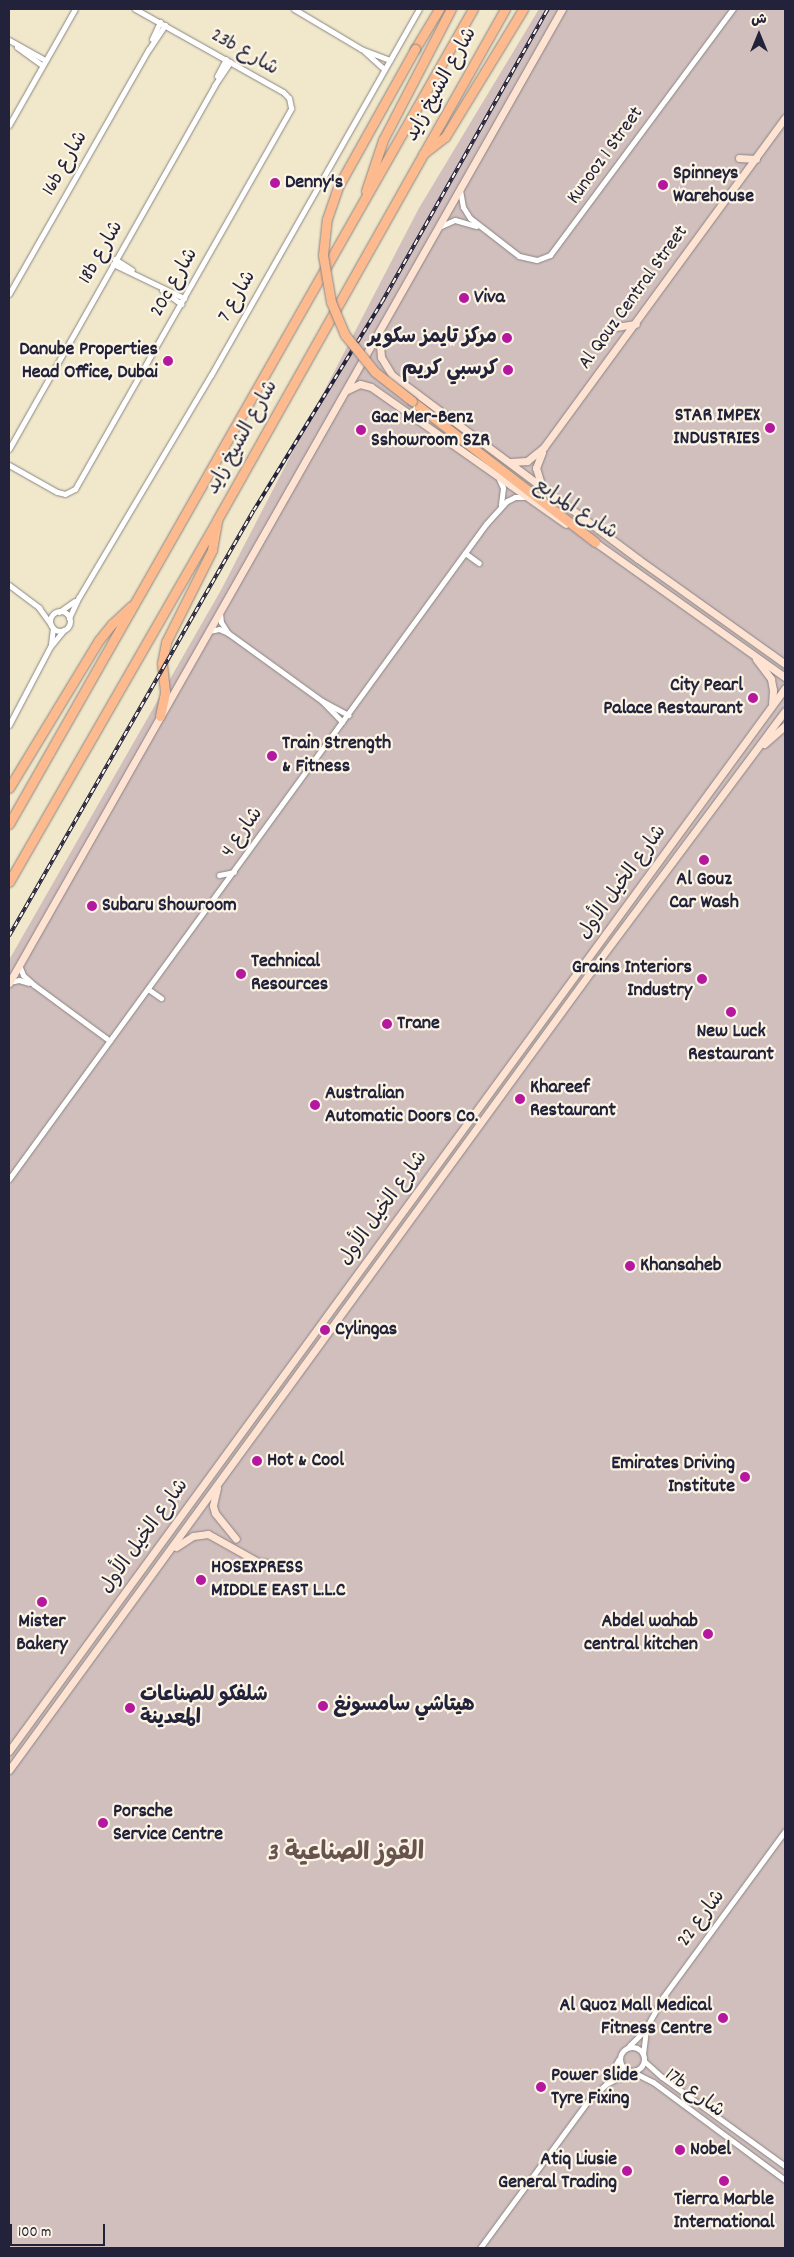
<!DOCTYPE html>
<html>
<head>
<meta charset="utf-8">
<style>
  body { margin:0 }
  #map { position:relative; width:794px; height:2257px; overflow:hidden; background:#f1e8cb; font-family:Dekko,"Playpen Sans Arabic",sans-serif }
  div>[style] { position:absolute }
  .industrial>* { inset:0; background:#d1bfbe }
  .roads { filter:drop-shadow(0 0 1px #8a8583) drop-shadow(0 0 1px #8a8583) }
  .street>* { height:5px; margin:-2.5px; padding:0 2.5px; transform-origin:2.5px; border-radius:2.5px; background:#fff }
  .street>.ring { margin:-2.5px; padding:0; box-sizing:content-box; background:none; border:5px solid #fff; border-radius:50% }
  .secondary>* { height:7px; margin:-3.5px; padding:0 3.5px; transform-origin:3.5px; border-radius:3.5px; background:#fee3d2 }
  .highway>* { height:9px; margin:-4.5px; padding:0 4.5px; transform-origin:4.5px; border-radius:4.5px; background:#fcba8e }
  .rail>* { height:4px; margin-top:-2px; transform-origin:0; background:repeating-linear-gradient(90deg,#fcf5e5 0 5.5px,#22223b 0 11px); box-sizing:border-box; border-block:1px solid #22223b }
  .bridges { filter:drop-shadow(0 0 1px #8a8583) drop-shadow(0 0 1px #8a8583) }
  .highway-bridge>* { height:9px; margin:-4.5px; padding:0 4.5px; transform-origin:4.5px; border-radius:4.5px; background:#fcba8e }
  .dots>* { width:14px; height:14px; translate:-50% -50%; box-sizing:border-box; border:2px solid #fcf5e5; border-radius:50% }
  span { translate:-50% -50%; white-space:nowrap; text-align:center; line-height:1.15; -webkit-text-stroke:4.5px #fcf5e5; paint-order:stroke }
  .street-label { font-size:20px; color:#22223b }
  .poi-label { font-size:20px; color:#22223b; font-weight:700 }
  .left { translate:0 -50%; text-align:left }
  .right { translate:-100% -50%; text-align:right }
  .district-label { font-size:25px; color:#68534f; font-weight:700 }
  .frame { position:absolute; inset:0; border:10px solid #22223b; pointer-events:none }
  .north { position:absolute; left:734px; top:10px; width:50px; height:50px; -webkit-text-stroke:4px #fcf5e5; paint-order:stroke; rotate:0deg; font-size:14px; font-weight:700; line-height:20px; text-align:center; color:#22223b }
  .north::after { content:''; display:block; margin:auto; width:18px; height:22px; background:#22223b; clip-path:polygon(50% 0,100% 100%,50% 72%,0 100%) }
  .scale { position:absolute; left:10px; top:2224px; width:95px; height:22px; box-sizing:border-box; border:2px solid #22223b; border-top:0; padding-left:6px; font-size:15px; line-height:18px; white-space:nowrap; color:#22223b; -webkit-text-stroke:4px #fcf5e5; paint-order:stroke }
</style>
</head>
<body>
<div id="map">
  <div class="industrial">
    <div style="clip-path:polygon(539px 9px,785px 9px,785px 2248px,9px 2248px,9px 960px,221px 590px,419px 208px)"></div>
  </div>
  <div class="roads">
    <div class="street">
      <div style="left:294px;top:9px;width:78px;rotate:30.8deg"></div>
      <div style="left:361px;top:49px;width:31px;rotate:21deg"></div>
      <div style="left:152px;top:39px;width:19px;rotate:-65deg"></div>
      <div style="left:9px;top:40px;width:41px;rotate:29.1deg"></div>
      <div style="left:17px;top:47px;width:31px;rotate:36deg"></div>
      <div style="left:364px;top:51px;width:27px;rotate:42deg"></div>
      <div style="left:217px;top:76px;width:19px;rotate:-62deg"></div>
      <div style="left:9px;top:125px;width:133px;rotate:-60.4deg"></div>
      <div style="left:460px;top:190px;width:17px;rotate:80deg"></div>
      <div style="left:463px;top:207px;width:13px;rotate:58deg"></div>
      <div style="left:470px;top:218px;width:62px;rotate:37.8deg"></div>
      <div style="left:519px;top:256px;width:18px;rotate:13deg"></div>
      <div style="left:537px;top:260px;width:14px;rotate:-21deg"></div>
      <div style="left:550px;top:255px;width:307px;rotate:-53.4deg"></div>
      <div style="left:439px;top:227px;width:17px;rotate:-24deg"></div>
      <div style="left:455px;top:220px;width:22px;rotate:16deg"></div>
      <div style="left:115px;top:259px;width:20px;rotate:33deg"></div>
      <div style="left:113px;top:264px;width:79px;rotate:25.6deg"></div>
      <div style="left:162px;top:290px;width:24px;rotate:36deg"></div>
      <div style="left:9px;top:294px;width:282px;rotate:-60.3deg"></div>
      <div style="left:149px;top:49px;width:29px;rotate:-56deg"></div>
      <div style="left:9px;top:449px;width:417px;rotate:-60.5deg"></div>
      <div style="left:214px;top:86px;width:29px;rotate:-56deg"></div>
      <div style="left:9px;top:465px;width:55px;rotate:29.4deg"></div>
      <div style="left:57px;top:492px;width:8px;rotate:14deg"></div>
      <div style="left:65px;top:494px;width:11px;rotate:-27deg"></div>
      <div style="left:75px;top:489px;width:438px;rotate:-60.4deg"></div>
      <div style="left:291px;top:108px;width:10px;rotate:-101deg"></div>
      <div style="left:289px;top:98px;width:8px;rotate:-135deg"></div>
      <div style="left:283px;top:92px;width:170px;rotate:-150.7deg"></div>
      <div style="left:499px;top:479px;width:10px;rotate:66deg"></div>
      <div style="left:503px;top:488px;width:17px;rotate:97deg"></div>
      <div style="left:465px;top:553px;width:17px;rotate:36deg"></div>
      <div style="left:9px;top:585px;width:38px;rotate:37deg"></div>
      <div style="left:39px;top:608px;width:19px;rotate:54deg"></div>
      <div class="ring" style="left:50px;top:611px;width:15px;height:15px"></div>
      <div style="left:59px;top:612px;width:19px;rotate:-35deg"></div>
      <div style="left:220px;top:613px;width:9px;rotate:84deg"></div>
      <div style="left:221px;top:622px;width:13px;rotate:58deg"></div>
      <div style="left:69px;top:618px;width:23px;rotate:-65deg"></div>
      <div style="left:79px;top:597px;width:258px;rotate:-59.3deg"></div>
      <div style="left:211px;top:375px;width:421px;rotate:-60.4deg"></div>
      <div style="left:209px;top:631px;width:10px;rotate:-11deg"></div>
      <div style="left:219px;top:629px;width:10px;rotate:24deg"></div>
      <div style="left:228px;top:633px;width:116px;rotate:35.9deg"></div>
      <div style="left:322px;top:701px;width:29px;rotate:46deg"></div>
      <div style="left:51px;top:644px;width:16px;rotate:-83deg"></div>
      <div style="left:322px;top:701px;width:30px;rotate:28deg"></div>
      <div style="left:9px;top:725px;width:88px;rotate:-62.3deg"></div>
      <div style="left:50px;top:647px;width:22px;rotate:-51deg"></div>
      <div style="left:219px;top:875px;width:15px;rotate:-11deg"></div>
      <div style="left:19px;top:965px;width:11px;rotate:68deg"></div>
      <div style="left:23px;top:975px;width:15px;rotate:42deg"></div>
      <div style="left:34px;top:985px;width:94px;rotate:36.4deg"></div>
      <div style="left:9px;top:982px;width:10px;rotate:-11deg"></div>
      <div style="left:19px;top:980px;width:10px;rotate:17deg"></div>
      <div style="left:148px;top:989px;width:16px;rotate:35deg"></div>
      <div style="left:9px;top:1179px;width:810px;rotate:-53.94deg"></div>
      <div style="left:486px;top:524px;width:31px;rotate:-48deg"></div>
      <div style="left:507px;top:501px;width:9px;rotate:-27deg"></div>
      <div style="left:515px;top:497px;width:11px"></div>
      <div style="left:629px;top:2046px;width:21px;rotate:-45deg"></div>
      <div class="ring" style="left:620px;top:2047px;width:19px;height:19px"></div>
      <div style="left:643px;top:2054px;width:26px;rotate:-83deg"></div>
      <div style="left:646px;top:2028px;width:35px;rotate:-61deg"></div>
      <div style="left:663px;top:1997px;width:206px;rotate:-53.7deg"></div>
      <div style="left:644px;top:2061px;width:24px;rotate:42deg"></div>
      <div style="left:662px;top:2077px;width:152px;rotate:35.9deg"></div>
      <div style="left:631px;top:2071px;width:25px;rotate:27deg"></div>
      <div style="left:653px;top:2082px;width:164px;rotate:36.6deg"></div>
      <div style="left:607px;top:2081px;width:24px;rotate:-62deg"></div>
      <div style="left:480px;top:2248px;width:182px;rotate:-53.7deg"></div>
      <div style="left:588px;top:2101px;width:25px;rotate:-43deg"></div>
      <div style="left:606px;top:2084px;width:28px;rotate:-27deg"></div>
    </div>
    <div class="secondary">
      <div style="left:739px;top:158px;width:17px;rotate:3deg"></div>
      <div style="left:616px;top:327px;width:20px;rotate:-9deg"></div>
      <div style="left:379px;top:334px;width:23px;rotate:85deg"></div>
      <div style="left:381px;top:357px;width:21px;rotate:59deg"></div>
      <div style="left:392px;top:375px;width:307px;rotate:36.8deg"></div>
      <div style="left:638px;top:559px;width:181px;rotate:35.5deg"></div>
      <div style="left:347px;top:390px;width:14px;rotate:-25deg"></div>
      <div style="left:360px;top:384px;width:11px;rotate:15deg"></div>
      <div style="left:371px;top:387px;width:238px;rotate:35.1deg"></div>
      <div style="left:511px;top:462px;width:16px;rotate:-4deg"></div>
      <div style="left:527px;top:461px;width:22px;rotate:-39deg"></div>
      <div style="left:544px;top:447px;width:408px;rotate:-53.8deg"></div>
      <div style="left:541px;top:484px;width:17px;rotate:-107deg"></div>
      <div style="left:536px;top:468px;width:17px;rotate:-69deg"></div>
      <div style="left:592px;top:540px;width:237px;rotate:35.4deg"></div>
      <div style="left:756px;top:659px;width:25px;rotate:53deg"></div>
      <div style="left:771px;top:679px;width:11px;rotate:80deg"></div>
      <div style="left:773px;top:690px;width:13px;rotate:94deg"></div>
      <div style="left:764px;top:744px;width:28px;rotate:-41deg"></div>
      <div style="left:9px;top:983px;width:1120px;rotate:-60.41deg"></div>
      <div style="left:217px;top:1488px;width:18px;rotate:103deg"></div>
      <div style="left:213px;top:1506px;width:7px;rotate:74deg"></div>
      <div style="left:215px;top:1513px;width:33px;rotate:51deg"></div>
      <div style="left:176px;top:1547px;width:20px;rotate:-33deg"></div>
      <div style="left:193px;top:1536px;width:15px;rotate:-8deg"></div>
      <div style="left:208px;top:1534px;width:57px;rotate:29.2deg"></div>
      <div style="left:258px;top:1562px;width:9px;rotate:6deg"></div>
      <div style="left:9px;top:1751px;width:1316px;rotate:-53.87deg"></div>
      <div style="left:9px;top:1770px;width:1003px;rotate:-53.92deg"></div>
      <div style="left:600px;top:959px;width:309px;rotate:-53.3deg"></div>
    </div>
    <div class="highway">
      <div style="left:415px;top:49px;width:47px;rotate:-59deg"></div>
      <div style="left:423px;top:154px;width:28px;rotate:-38deg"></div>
      <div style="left:445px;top:137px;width:150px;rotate:-58.6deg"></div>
      <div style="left:366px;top:191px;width:54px;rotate:-71.6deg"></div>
      <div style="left:383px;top:140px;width:148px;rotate:-62.6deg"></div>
      <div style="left:412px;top:401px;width:231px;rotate:37.6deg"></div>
      <div style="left:160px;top:716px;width:25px;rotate:-78deg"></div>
      <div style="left:165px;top:692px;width:29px;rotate:-96deg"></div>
      <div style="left:162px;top:663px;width:21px;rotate:-79deg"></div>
      <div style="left:166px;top:642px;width:103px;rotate:-63.4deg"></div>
      <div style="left:212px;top:550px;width:29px;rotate:-80deg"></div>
      <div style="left:9px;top:788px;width:173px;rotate:-58.7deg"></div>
      <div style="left:99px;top:640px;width:21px;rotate:-51deg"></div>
      <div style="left:112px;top:624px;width:26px;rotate:-43deg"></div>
      <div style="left:9px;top:824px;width:938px;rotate:-60.35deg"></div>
      <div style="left:9px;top:882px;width:418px;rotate:-60.1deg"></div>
      <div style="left:217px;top:520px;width:587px;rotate:-60.59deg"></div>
    </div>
  </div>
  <div class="rail">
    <div style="left:9px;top:936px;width:491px;rotate:-60.1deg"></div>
    <div style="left:254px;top:510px;width:244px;rotate:-58.4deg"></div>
    <div style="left:382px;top:302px;width:337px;rotate:-60.5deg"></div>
  </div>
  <div class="bridges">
    <div class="highway-bridge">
      <div style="left:412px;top:401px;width:47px;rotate:-141.9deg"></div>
      <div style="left:375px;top:372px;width:48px;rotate:-129deg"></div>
      <div style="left:345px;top:335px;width:36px;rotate:-113deg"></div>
      <div style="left:331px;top:302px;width:48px;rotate:-99.7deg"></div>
      <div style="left:323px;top:255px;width:36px;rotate:-84deg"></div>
      <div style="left:327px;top:219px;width:36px;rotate:-71deg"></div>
      <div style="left:339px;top:185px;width:156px;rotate:-60.8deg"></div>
    </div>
  </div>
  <div class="dots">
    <div style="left:275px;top:183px;background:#b5179e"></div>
    <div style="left:663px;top:185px;background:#b5179e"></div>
    <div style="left:464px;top:298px;background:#b5179e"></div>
    <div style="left:507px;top:338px;background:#b5179e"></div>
    <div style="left:168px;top:361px;background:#b5179e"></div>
    <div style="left:508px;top:370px;background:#b5179e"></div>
    <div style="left:770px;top:428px;background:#b5179e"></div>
    <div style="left:361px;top:430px;background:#b5179e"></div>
    <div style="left:753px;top:698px;background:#b5179e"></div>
    <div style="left:272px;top:756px;background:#b5179e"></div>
    <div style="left:704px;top:860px;background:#b5179e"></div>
    <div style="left:92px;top:906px;background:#b5179e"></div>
    <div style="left:241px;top:974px;background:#b5179e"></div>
    <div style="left:702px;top:979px;background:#b5179e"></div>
    <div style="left:731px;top:1012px;background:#b5179e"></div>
    <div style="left:387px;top:1024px;background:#b5179e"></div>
    <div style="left:520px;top:1099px;background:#b5179e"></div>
    <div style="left:315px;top:1105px;background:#b5179e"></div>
    <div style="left:630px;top:1266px;background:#b5179e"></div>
    <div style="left:325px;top:1330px;background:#b5179e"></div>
    <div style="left:257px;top:1461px;background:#b5179e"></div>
    <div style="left:745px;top:1477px;background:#b5179e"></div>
    <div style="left:201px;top:1580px;background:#b5179e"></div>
    <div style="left:42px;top:1602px;background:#b5179e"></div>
    <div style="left:708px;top:1634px;background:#b5179e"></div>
    <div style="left:323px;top:1706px;background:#b5179e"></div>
    <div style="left:130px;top:1708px;background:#b5179e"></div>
    <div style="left:103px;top:1823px;background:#b5179e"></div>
    <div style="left:723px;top:2018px;background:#b5179e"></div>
    <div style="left:541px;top:2087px;background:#b5179e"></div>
    <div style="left:680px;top:2150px;background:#b5179e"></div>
    <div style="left:627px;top:2171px;background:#b5179e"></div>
    <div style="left:724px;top:2181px;background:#b5179e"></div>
  </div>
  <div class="street-label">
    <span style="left:244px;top:53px;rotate:30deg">23b شارع</span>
    <span style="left:442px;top:85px;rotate:-61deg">شارع الشيخ زايد</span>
    <span style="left:606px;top:156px;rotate:-54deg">Kunooz 1 Street</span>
    <span style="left:66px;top:164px;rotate:-60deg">16b شارع</span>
    <span style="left:102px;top:253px;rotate:-60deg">18b شارع</span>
    <span style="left:175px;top:283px;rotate:-60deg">20c شارع</span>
    <span style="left:238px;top:297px;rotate:-60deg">شارع 7</span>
    <span style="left:634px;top:298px;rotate:-54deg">Al Qouz Central Street</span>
    <span style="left:243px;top:438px;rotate:-61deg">شارع الشيخ زايد</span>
    <span style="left:575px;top:510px;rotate:33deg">شارع المرابع</span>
    <span style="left:243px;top:833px;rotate:-54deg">شارع 4</span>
    <span style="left:623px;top:883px;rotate:-54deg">شارع الخيل الأول</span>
    <span style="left:384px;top:1209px;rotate:-54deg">شارع الخيل الأول</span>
    <span style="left:145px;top:1537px;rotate:-54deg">شارع الخيل الأول</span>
    <span style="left:702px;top:1919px;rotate:-53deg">شارع 22</span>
    <span style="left:694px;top:2094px;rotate:37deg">17b شارع</span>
  </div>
  <div class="poi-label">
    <span class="left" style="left:673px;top:186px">Spinneys<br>Warehouse</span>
    <span class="left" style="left:285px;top:183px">Denny's</span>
    <span class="left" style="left:474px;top:298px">Viva</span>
    <span class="right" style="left:497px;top:338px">مركز تايمز سكوير</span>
    <span class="right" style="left:158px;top:362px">Danube Properties<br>Head Office, Dubai</span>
    <span class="right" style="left:498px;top:370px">كرسبي كريم</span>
    <span class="right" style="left:760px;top:428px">STAR IMPEX<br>INDUSTRIES</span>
    <span class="left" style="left:371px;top:430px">Gac Mer-Benz<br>Sshowroom SZR</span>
    <span class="right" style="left:743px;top:698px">City Pearl<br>Palace Restaurant</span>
    <span class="left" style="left:282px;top:756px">Train Strength<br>&amp; Fitness</span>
    <span style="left:704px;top:892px">Al Gouz<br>Car Wash</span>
    <span class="left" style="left:102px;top:906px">Subaru Showroom</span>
    <span class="left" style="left:251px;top:974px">Technical<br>Resources</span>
    <span class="right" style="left:692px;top:980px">Grains Interiors<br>Industry</span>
    <span class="left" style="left:397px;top:1024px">Trane</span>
    <span style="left:731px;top:1044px">New Luck<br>Restaurant</span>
    <span class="left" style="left:530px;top:1100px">Khareef<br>Restaurant</span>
    <span class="left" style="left:325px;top:1106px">Australian<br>Automatic Doors Co.</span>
    <span class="left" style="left:640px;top:1266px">Khansaheb</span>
    <span class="left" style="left:335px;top:1330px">Cylingas</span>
    <span class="left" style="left:267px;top:1461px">Hot &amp; Cool</span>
    <span class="right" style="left:735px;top:1476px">Emirates Driving<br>Institute</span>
    <span class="left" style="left:211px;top:1580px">HOSEXPRESS<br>MIDDLE EAST L.L.C</span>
    <span style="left:42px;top:1634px">Mister<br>Bakery</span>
    <span class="right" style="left:698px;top:1634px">Abdel wahab<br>central kitchen</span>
    <span class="left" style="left:140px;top:1708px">شلفكو للصناعات<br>المعدينة</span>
    <span class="left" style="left:333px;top:1706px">هيتاشي سامسونغ</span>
    <span class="left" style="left:113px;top:1824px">Porsche<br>Service Centre</span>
    <span class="right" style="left:712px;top:2018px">Al Quoz Mall Medical<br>Fitness Centre</span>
    <span class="left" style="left:551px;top:2088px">Power Slide<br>Tyre Fixing</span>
    <span class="left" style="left:690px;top:2150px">Nobel</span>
    <span class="right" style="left:617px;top:2172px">Atiq Liusie<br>General Trading</span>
    <span style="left:724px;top:2212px">Tierra Marble<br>International</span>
  </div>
  <div class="district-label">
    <span style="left:346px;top:1854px">القوز الصناعية 3</span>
  </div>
  <div class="frame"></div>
  <div class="north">ش</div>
  <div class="scale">100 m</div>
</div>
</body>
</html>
